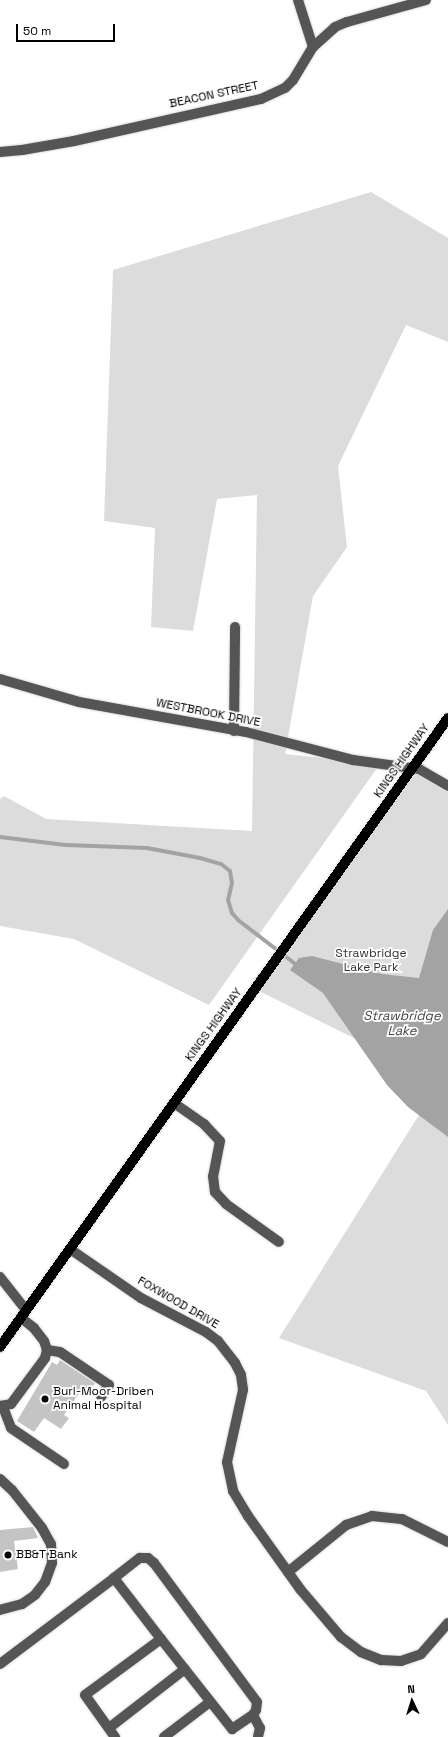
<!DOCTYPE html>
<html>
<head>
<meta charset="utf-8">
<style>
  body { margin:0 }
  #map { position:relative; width:448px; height:1737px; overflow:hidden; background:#fff; font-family:"Space Grotesk",sans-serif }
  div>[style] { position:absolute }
  .green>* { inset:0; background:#dcdcdc }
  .water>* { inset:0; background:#a3a3a3 }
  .stream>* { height:4px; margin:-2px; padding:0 2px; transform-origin:2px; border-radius:2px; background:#a3a3a3 }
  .building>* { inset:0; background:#c4c4c4 }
  .roads { filter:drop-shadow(0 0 1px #dbdbdb) drop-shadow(0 0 1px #dbdbdb) }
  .minor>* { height:10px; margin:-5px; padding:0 5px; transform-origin:5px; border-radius:5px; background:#555 }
  .major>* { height:10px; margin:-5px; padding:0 5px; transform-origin:5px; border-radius:5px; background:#000 }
  .dots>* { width:11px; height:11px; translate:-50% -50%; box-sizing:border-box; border:2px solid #fff; border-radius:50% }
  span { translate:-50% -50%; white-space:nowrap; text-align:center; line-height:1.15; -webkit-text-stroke:3.5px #fff; paint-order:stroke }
  .street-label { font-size:12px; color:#000 }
  .park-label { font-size:12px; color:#333 }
  .poi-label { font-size:12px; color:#000 }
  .left { translate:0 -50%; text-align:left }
  .water-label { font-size:13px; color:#444; font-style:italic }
  .north { position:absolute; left:392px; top:1681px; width:40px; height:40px; -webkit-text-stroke:3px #fff; paint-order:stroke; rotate:356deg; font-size:11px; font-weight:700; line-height:16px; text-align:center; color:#000 }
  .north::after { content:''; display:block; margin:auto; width:14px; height:18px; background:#000; clip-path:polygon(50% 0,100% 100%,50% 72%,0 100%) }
  .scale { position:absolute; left:16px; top:24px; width:99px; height:18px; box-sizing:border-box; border:2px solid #000; border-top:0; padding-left:5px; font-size:12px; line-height:14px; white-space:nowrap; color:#000; -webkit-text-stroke:3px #fff; paint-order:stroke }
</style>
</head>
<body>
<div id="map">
  <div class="green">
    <div style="clip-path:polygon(371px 192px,448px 238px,448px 342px,406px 325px,338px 466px,347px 547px,313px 596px,285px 754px,380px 764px,209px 1005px,74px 939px,0 926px,0 799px,4px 796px,46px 819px,252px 831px,257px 495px,217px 499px,193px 631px,151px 627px,155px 528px,104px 521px,113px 270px)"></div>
    <div style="clip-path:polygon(419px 769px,448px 786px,448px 1125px,382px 1052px,255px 989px)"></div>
    <div style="clip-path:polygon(419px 1115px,448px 1134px,448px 1425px,426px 1391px,279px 1338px)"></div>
  </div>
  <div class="water">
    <div style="clip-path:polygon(448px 909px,448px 1137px,408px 1107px,387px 1085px,323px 993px,290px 970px,299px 958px,312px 956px,382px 974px,419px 978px,433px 930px)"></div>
  </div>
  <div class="stream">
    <div style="left:0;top:837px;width:66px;rotate:6.9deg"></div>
    <div style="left:66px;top:845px;width:81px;rotate:2.1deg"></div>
    <div style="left:147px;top:848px;width:54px;rotate:10.7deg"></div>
    <div style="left:200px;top:858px;width:22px;rotate:16deg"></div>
    <div style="left:221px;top:864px;width:11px;rotate:38deg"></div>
    <div style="left:230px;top:871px;width:12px;rotate:81deg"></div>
    <div style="left:232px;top:883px;width:17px;rotate:103deg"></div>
    <div style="left:228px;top:900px;width:14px;rotate:73deg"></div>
    <div style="left:232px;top:913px;width:9px;rotate:49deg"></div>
    <div style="left:238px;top:920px;width:76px;rotate:37.5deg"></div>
  </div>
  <div class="building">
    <div style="clip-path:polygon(60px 1360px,95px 1383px,88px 1393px,82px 1389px,64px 1415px,69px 1418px,61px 1429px,44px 1418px,34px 1432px,17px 1421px,52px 1362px,57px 1365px)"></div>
    <div style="clip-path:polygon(33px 1527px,38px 1538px,14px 1541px,18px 1569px,0 1572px,0 1530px)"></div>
  </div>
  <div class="roads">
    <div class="minor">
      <div style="left:298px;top:0;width:49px;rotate:72.3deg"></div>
      <div style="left:0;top:152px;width:22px;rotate:-5deg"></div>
      <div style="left:22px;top:150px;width:53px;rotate:-9.8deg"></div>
      <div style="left:74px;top:141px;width:192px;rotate:-12.7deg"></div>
      <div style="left:261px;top:99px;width:26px;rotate:-25deg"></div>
      <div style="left:285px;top:88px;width:11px;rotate:-45deg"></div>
      <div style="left:293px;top:80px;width:39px;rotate:-59deg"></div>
      <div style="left:313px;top:47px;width:30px;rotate:-42deg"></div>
      <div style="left:335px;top:27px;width:13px;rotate:-23deg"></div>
      <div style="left:347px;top:22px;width:82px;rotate:-15.6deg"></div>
      <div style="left:0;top:679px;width:82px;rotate:16.2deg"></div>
      <div style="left:79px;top:702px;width:170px;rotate:10.2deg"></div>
      <div style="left:246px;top:732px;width:111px;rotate:14.7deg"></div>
      <div style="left:353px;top:760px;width:67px;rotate:7.8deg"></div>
      <div style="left:419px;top:769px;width:34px;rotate:30deg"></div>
      <div style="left:234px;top:731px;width:104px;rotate:-89.4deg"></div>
      <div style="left:174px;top:1103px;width:37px;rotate:35deg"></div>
      <div style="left:204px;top:1124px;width:23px;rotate:47deg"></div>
      <div style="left:220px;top:1141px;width:36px;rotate:101deg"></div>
      <div style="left:213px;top:1176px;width:16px;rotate:83deg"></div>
      <div style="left:215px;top:1192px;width:16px;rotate:47deg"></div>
      <div style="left:226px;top:1204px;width:65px;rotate:35.6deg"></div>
      <div style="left:70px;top:1249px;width:86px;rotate:34.6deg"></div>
      <div style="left:141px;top:1298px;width:73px;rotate:27.6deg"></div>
      <div style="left:206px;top:1332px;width:15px;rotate:37deg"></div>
      <div style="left:218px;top:1341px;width:28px;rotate:52deg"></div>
      <div style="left:235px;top:1363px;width:13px;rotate:63deg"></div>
      <div style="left:241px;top:1375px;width:15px;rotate:82deg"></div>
      <div style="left:243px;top:1390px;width:74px;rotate:102.5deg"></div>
      <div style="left:227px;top:1462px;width:30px;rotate:78deg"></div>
      <div style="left:233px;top:1491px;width:29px;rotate:59deg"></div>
      <div style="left:248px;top:1516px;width:90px;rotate:54.5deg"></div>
      <div style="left:300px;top:1589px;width:63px;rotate:49.5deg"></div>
      <div style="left:341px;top:1637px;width:25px;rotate:37deg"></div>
      <div style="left:361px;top:1652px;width:22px;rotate:22deg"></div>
      <div style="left:381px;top:1660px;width:20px;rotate:3deg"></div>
      <div style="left:401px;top:1661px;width:21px;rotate:-19deg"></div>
      <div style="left:421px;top:1654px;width:41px;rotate:-48.9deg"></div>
      <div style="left:0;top:1277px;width:42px;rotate:51.8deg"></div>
      <div style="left:47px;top:1350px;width:13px;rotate:9deg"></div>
      <div style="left:60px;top:1352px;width:59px;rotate:34deg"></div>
      <div style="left:109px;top:1385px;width:14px;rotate:124deg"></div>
      <div style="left:0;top:1406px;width:11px;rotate:-10deg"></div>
      <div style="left:11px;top:1404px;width:57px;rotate:-53.5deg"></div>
      <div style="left:45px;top:1358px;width:8px;rotate:-76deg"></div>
      <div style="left:47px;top:1350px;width:9px;rotate:-108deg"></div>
      <div style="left:44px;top:1341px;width:16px;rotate:-128deg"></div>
      <div style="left:34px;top:1328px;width:16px;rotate:-142deg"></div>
      <div style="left:3px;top:1407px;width:22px;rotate:69deg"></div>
      <div style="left:11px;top:1428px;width:64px;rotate:34.2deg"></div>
      <div style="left:0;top:1479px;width:16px;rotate:43deg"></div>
      <div style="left:12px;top:1490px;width:48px;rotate:51.7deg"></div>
      <div style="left:42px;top:1528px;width:18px;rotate:61deg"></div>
      <div style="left:51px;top:1544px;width:19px;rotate:87deg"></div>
      <div style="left:52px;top:1563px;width:20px;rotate:110deg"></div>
      <div style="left:45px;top:1582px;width:16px;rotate:128deg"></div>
      <div style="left:35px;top:1595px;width:16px;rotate:145deg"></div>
      <div style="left:22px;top:1604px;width:23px;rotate:165deg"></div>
      <div style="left:288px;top:1572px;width:75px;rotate:-39deg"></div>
      <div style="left:346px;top:1525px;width:28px;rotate:-19deg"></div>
      <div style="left:372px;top:1516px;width:30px;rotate:6deg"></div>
      <div style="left:402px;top:1519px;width:51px;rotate:26.6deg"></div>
      <div style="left:114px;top:1578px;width:33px;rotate:-38deg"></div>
      <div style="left:140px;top:1558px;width:8px"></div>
      <div style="left:148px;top:1558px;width:8px;rotate:40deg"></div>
      <div style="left:154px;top:1563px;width:173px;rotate:53.5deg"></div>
      <div style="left:257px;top:1702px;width:8px;rotate:97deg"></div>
      <div style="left:256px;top:1710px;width:6px;rotate:121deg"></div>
      <div style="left:161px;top:1639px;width:115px;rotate:51.7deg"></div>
      <div style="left:232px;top:1729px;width:25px;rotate:-34deg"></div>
      <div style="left:253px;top:1715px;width:15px;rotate:62deg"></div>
      <div style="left:260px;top:1728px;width:9px;rotate:103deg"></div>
      <div style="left:0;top:1664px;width:143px;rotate:-37deg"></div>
      <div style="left:114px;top:1578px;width:77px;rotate:52.4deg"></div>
      <div style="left:161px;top:1639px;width:94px;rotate:143.6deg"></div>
      <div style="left:85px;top:1695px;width:52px;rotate:54.5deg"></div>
      <div style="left:109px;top:1728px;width:96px;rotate:-37.8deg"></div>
      <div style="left:164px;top:1737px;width:58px;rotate:-37.3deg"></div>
    </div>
    <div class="major">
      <div style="left:0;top:1347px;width:772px;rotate:-54.54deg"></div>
    </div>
  </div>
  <div class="dots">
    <div style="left:45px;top:1399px;background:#000"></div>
    <div style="left:8px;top:1555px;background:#000"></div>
  </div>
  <div class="street-label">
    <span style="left:214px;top:95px;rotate:-12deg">BEACON STREET</span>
    <span style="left:208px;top:713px;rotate:11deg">WESTBROOK DRIVE</span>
    <span style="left:402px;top:761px;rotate:-55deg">KINGS HIGHWAY</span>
    <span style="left:214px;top:1025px;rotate:-54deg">KINGS HIGHWAY</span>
    <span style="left:178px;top:1303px;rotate:30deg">FOXWOOD DRIVE</span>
  </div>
  <div class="park-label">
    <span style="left:371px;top:961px">Strawbridge<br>Lake Park</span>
  </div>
  <div class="poi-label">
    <span class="left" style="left:53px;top:1399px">Burl-Moor-Driben<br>Animal Hospital</span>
    <span class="left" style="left:16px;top:1555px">BB&amp;T Bank</span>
  </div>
  <div class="water-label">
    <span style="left:402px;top:1024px">Strawbridge<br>Lake</span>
  </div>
  <div class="north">N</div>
  <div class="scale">50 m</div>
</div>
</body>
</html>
